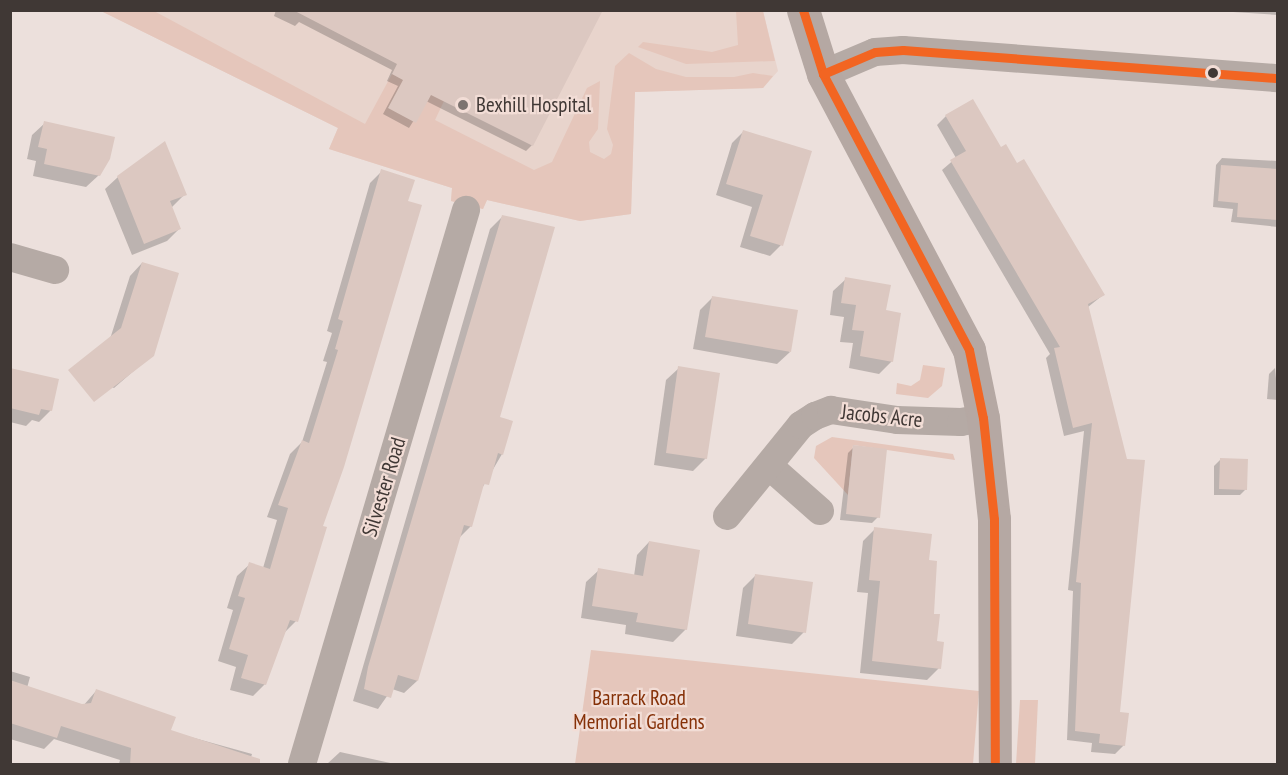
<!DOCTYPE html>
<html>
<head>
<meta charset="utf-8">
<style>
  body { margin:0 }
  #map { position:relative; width:1288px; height:775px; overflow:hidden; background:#ece0dc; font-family:"PT Sans Narrow",sans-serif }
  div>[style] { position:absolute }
  .built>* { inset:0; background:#e8d4cc }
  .green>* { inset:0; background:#e5c6bb }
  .shadow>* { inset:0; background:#0003 }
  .building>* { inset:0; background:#dcc8c1 }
  .minor>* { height:28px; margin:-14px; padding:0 14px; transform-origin:14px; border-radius:14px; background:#b5aaa5 }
  .secondary>* { height:33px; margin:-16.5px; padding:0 16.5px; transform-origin:16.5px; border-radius:16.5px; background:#b5a8a3 }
  .bus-1>* { height:9px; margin:-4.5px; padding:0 4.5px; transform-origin:4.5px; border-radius:4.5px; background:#f26522 }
  .dots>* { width:16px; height:16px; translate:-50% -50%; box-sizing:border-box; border:3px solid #f2ddd6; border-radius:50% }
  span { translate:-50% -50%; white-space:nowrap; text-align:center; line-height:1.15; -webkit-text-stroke:4.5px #f2ddd6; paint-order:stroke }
  .poi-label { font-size:21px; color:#403835 }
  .left { translate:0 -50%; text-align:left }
  .street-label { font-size:21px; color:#403835 }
  .park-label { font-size:21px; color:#853007 }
  .frame { position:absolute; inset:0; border:12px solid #403835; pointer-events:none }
</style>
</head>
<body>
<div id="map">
  <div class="built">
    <div style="clip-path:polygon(101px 11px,763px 11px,778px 71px,763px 88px,635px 92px,631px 214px,580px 221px,487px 200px,483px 209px,451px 201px,452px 188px,329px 149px,338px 128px)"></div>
  </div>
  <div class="green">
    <div style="clip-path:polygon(101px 11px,154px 11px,365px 124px,392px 74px,444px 101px,435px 120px,534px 170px,552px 162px,587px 88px,600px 81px,598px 129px,589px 142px,590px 152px,604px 159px,611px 154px,613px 145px,607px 129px,615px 66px,629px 53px,656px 69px,686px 77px,734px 77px,753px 73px,773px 76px,763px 88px,635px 92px,631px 214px,580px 221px,487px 200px,483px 209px,451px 201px,452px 188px,329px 149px,338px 128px)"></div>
    <div style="clip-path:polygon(736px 11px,763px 11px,775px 61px,686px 64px,638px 47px,643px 42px,712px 52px,738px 45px)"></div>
    <div style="clip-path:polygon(923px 365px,945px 368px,942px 386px,928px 398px,896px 394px,897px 383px,911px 386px,920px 380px)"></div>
    <div style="clip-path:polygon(832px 437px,953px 454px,955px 460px,853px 445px,848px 495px,814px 458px,816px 446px)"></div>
    <div style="clip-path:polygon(591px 650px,979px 691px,973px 764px,575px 764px)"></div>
    <div style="clip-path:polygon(1020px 700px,1038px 700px,1035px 764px,1016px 764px)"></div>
  </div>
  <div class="shadow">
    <div style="clip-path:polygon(276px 10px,414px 10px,532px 145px,526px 151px,426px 101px,409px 128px,383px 114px,398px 86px,387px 81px,392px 70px,299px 22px,295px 26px,274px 16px)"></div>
    <div style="clip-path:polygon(1202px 10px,1278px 10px,1278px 15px)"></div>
    <div style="clip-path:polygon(946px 116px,1000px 149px,1103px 295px,1088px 307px,1118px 713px,1124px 745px,1115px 754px,1091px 752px,1092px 743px,1067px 740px,1073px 591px,1068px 590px,1084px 431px,1064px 436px,1046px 358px,1050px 354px,942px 170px,956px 158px,937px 125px)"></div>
    <div style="clip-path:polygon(45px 123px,99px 175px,86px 187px,33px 176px,36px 161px,27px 159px,32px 135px)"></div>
    <div style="clip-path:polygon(743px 132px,781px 245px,770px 256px,740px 247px,752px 207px,716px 195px,732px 143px)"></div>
    <div style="clip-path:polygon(1222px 158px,1278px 161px,1278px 227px,1231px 222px,1233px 209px,1213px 207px,1216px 165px)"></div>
    <div style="clip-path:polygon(382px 171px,321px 527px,296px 621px,284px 633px,265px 684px,253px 696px,230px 690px,236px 667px,218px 661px,233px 610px,227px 608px,237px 576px,250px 564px,263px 568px,277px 520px,267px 517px,290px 454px,302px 442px,327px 362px,323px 361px,332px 333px,327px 331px,370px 183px)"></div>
    <div style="clip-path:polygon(118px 177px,185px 194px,171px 208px,179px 229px,167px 241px,132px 255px,105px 189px)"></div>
    <div style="clip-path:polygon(502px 217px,498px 418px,502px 454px,481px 490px,471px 526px,459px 538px,417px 681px,404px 693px,392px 689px,378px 709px,353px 701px,490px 229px)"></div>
    <div style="clip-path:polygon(142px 263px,152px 355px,114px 388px,74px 370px,110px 339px,130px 276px)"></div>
    <div style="clip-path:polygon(846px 279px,885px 311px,892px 361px,879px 374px,849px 368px,853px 343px,840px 342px,844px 317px,830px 315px,833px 291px)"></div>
    <div style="clip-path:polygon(713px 297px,790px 352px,777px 364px,693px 349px,700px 310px)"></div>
    <div style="clip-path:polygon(679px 368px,706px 458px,693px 471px,654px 465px,666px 380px)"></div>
    <div style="clip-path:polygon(1275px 368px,1278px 400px,1267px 399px,1269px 374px)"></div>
    <div style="clip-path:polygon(10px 370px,51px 410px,39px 422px,32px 420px,26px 426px,10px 422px)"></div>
    <div style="clip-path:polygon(854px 447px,878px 517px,872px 523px,840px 520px,848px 453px)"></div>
    <div style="clip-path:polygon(1220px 460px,1246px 489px,1240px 495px,1214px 495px,1214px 466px)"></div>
    <div style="clip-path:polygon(875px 529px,933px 615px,939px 668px,927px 680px,860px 673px,868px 593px,857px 592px,863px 541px)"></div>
    <div style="clip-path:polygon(649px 542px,686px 629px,673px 642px,625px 634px,626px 625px,581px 618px,586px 582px,599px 570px,634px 576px,637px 555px)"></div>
    <div style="clip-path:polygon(756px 575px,804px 632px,792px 644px,736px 636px,743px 588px)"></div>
    <div style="clip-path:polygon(10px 671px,30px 677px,27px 688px,83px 706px,96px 691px,169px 731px,252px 754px,249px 764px,119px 764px,120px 760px,54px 739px,44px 749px,10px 739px)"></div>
    <div style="clip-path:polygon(340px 752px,395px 764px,327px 764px)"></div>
  </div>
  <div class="building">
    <div style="clip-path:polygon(293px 10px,603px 10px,533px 146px,431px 95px,416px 123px,388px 108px,403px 80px,392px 74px,397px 64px)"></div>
    <div style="clip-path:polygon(973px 99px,1001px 147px,1006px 144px,1017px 163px,1024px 159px,1105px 295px,1088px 304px,1127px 459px,1145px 460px,1120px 712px,1129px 713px,1125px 746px,1099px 743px,1100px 734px,1075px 731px,1081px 583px,1076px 582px,1092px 423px,1073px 428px,1054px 348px,1060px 347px,950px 160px,966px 151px,945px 115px)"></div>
    <div style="clip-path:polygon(44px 121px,115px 137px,110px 159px,100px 176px,44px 164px,47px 149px,38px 147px)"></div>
    <div style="clip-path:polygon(743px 130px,812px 151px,783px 246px,750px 236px,763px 195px,726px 184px)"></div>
    <div style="clip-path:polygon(165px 141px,187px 195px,170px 201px,181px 229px,144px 244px,117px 176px)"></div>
    <div style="clip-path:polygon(1221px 165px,1278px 169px,1278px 220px,1237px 217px,1238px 203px,1218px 201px)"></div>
    <div style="clip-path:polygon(381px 169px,415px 180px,408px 201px,422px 205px,344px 467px,323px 526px,327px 527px,298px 622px,290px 620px,266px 685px,241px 678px,248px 655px,229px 649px,245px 598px,238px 596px,249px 562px,270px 569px,288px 508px,278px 505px,302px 440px,309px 443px,338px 350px,335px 349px,343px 321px,338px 319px)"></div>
    <div style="clip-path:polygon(502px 215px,555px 227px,500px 417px,513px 421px,503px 455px,498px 453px,489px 485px,484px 484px,472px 527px,464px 525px,418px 681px,398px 675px,391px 698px,364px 689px,368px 667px)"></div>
    <div style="clip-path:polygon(142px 262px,179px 273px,154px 356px,94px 402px,68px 370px,121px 328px)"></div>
    <div style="clip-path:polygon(845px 277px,891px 285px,886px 310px,901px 313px,893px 362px,860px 356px,864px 331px,852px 330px,856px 305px,841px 303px)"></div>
    <div style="clip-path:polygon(712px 296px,798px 310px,791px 352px,705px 337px)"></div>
    <div style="clip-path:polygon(678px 366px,720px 373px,707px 459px,666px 453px)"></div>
    <div style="clip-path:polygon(10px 368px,59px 379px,52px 411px,41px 409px,39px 415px,10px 408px)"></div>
    <div style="clip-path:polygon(853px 445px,887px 449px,880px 518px,846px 514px)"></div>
    <div style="clip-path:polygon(1220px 458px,1248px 459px,1247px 490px,1219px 489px)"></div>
    <div style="clip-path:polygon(874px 527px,932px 534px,929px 560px,937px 561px,934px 614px,940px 614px,937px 641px,944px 642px,941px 669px,872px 661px,880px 581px,869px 580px)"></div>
    <div style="clip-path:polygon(649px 541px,700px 550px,687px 630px,636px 622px,638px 613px,592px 606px,598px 568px,643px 576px)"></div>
    <div style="clip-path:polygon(755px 574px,813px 582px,806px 633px,748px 624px)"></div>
    <div style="clip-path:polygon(10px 680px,82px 704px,91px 703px,96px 689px,176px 717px,171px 730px,260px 759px,260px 765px,130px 765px,131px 748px,61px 726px,57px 738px,10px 723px)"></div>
  </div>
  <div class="minor">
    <div style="left:823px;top:74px;width:56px;rotate:-22.9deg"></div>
    <div style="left:875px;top:52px;width:28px;rotate:-4deg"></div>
    <div style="left:903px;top:50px;width:376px;rotate:4.3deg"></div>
    <div style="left:10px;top:257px;width:47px;rotate:16.1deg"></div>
    <div style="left:769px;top:466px;width:68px;rotate:41.4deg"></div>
    <div style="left:727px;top:516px;width:117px;rotate:-50.9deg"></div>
    <div style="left:801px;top:425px;width:17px;rotate:-33deg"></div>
    <div style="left:815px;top:416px;width:17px;rotate:-21deg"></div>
    <div style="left:831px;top:410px;width:67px;rotate:8.6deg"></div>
    <div style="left:897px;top:420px;width:64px;rotate:1.8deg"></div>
    <div style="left:961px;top:422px;width:22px;rotate:-10deg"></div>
    <div style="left:302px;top:764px;width:578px;rotate:-73.51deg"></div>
  </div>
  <div class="secondary">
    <div style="left:803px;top:10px;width:67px;rotate:72.6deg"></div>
    <div style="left:823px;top:74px;width:312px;rotate:62.1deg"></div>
    <div style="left:969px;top:350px;width:69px;rotate:78.4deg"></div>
    <div style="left:983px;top:418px;width:102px;rotate:83.8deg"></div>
    <div style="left:994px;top:519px;width:245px;rotate:89.8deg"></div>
  </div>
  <div class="bus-1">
    <div style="left:803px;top:10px;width:67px;rotate:72.6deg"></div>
    <div style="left:823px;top:74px;width:312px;rotate:62.1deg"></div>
    <div style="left:969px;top:350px;width:69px;rotate:78.4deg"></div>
    <div style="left:983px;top:418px;width:102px;rotate:83.8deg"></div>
    <div style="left:994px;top:519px;width:245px;rotate:89.8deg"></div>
    <div style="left:823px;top:74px;width:56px;rotate:-22.9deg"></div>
    <div style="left:875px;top:52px;width:28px;rotate:-4deg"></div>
    <div style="left:903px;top:50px;width:376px;rotate:4.3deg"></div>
  </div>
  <div class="dots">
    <div style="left:1213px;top:73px;background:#403835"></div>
    <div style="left:463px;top:105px;background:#7c736f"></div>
  </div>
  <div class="poi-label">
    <span class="left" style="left:476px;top:105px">Bexhill Hospital</span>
  </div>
  <div class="street-label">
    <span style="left:882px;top:416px;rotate:6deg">Jacobs Acre</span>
    <span style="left:384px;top:487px;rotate:-73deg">Silvester Road</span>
  </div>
  <div class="park-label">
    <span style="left:639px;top:710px">Barrack Road<br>Memorial Gardens</span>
  </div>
  <div class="frame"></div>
</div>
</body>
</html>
